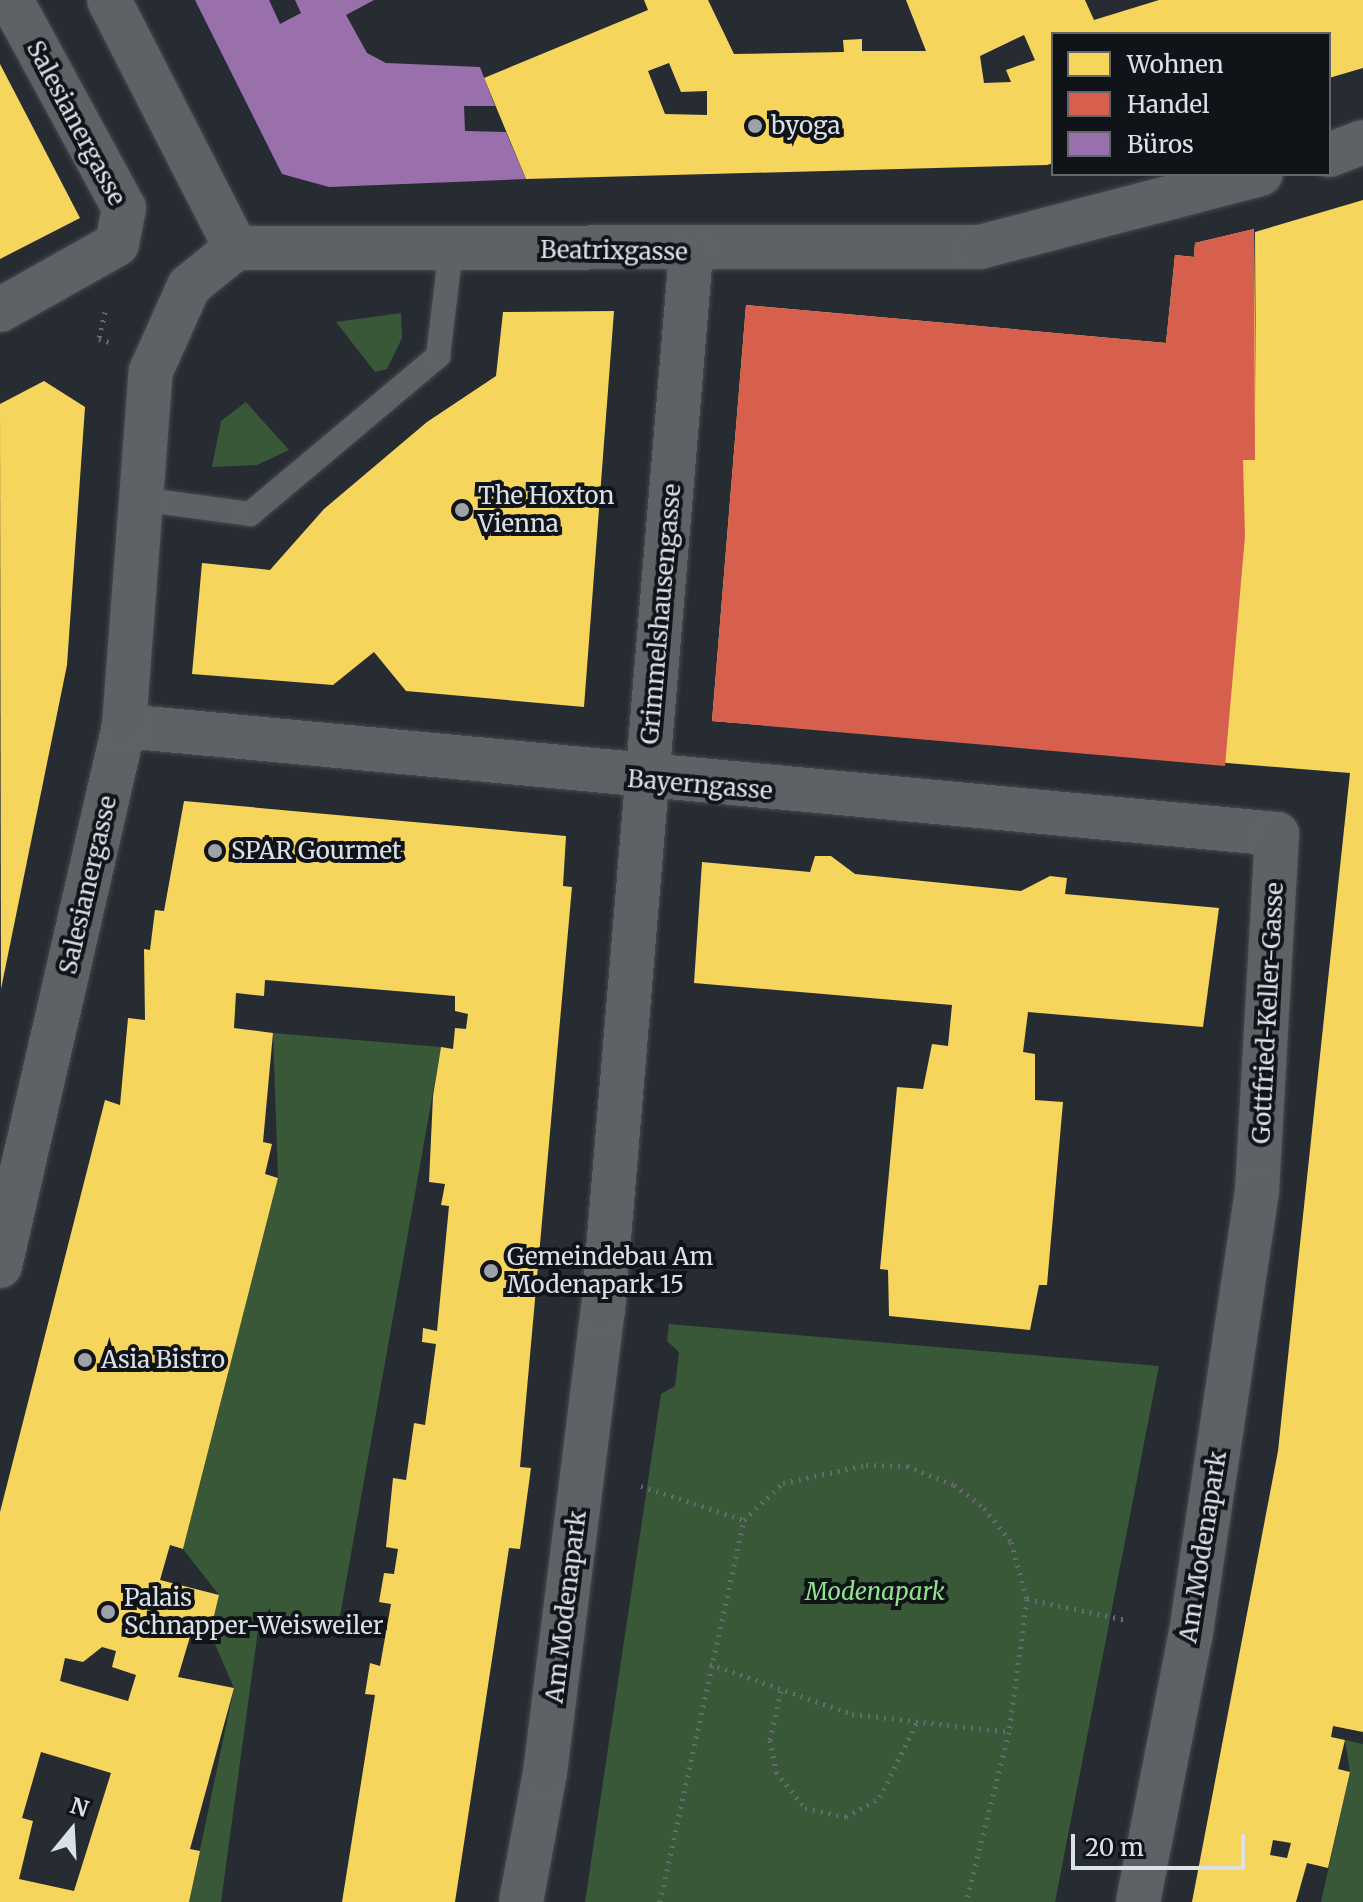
<!DOCTYPE html>
<html>
<head>
<meta charset="utf-8">
<style>
  body { margin:0 }
  #map { position:relative; width:1363px; height:1902px; overflow:hidden; background:#272c32; font-family:Merriweather,serif }
  div>[style] { position:absolute }
  .green>* { inset:0; background:#385838 }
  .homes>* { inset:0; background:#f6d55c }
  .shops>* { inset:0; background:#d6604d }
  .offices>* { inset:0; background:#9970ab }
  .path>* { height:5px; margin-top:-2.5px; transform-origin:0; background:repeating-linear-gradient(90deg,#66696e 0 2px,transparent 0 8px) }
  .roads { filter:drop-shadow(0 0 2px #454a4e) drop-shadow(0 0 2px #454a4e) }
  .lane>* { height:24px; margin:-12px; padding:0 12px; transform-origin:12px; border-radius:12px; background:#5e6267 }
  .street>* { height:44px; margin:-22px; padding:0 22px; transform-origin:22px; border-radius:22px; background:#5e6267 }
  .dots>* { width:22px; height:22px; translate:-50% -50%; box-sizing:border-box; border:4px solid #101419; border-radius:50% }
  span { translate:-50% -50%; white-space:nowrap; text-align:center; line-height:1.15; -webkit-text-stroke:8px #101419; paint-order:stroke }
  .street-label { font-size:24px; color:#dbe1e8 }
  .poi-label { font-size:24px; color:#dbe1e8 }
  .left { translate:0 -50%; text-align:left }
  .park-label { font-size:24px; color:#8fe38c; font-style:italic }
  .legend { position:absolute; left:1051px; top:32px; width:280px; height:144px; box-sizing:border-box; background:#101419; border:2px solid #61666c; margin:0; padding:10px 14px; list-style:none; font-size:24px; color:#dbe1e8 }
  .legend li { display:flex; align-items:center; gap:16px; height:40px }
  .legend b { width:40px; border:2px solid #61666c }
  .north { position:absolute; left:32px; top:1790px; width:80px; height:80px; -webkit-text-stroke:6px #101419; paint-order:stroke; rotate:18deg; font-size:22px; font-weight:700; line-height:32px; text-align:center; color:#dbe1e8 }
  .north::after { content:''; display:block; margin:auto; width:28px; height:36px; background:#dbe1e8; clip-path:polygon(50% 0,100% 100%,50% 72%,0 100%) }
  .scale { position:absolute; left:1071px; top:1834px; width:174px; height:36px; box-sizing:border-box; border:4px solid #dbe1e8; border-top:0; padding-left:10px; font-size:24px; line-height:28px; white-space:nowrap; color:#dbe1e8; -webkit-text-stroke:6px #101419; paint-order:stroke }
</style>
</head>
<body>
<div id="map">
  <div class="green">
    <div style="clip-path:polygon(401px 313px,402px 338px,387px 369px,375px 372px,336px 322px)"></div>
    <div style="clip-path:polygon(246px 402px,289px 450px,257px 465px,212px 467px,221px 421px)"></div>
    <div style="clip-path:polygon(273px 1033px,441px 1047px,337px 1633px,259px 1623px,221px 1902px,189px 1902px,234px 1688px,210px 1633px,219px 1595px,183px 1549px,278px 1178px)"></div>
    <div style="clip-path:polygon(669px 1324px,1159px 1366px,1055px 1902px,585px 1902px,661px 1394px,675px 1386px,679px 1352px,667px 1341px)"></div>
    <div style="clip-path:polygon(1345px 1740px,1363px 1744px,1363px 1902px,1321px 1902px,1350px 1772px)"></div>
  </div>
  <div class="homes">
    <div style="clip-path:polygon(evenodd,644px 0,708px 0,734px 54px,844px 52px,843px 40px,862px 39px,862px 51px,926px 51px,906px 0,1085px 0,1094px 20px,1159px 0,1363px 0,1363px 68px,1329px 78px,1329px 34px,1053px 34px,1053px 163px,1047px 165px,526px 179px,484px 78px,648px 10px,644px 0,1024px 35px,1035px 60px,1006px 70px,1011px 82px,984px 83px,980px 56px,1024px 35px,644px 0,669px 63px,681px 92px,707px 91px,707px 115px,665px 114px,648px 71px,669px 63px)"></div>
    <div style="clip-path:polygon(0 64px,80px 218px,0 259px)"></div>
    <div style="clip-path:polygon(evenodd,1363px 200px,1363px 1732px,1333px 1726px,1331px 1737px,1345px 1740px,1338px 1769px,1350px 1772px,1328px 1868px,1307px 1863px,1296px 1902px,1192px 1902px,1278px 1451px,1350px 773px,712px 721px,746px 305px,1166px 343px,1175px 255px,1194px 257px,1195px 243px,1254px 229px,1256px 405px,1255px 232px,1363px 200px,907px 447px,1075px 462px,1061px 627px,891px 613px,907px 447px,1363px 200px,1273px 1840px,1291px 1843px,1287px 1858px,1270px 1855px,1273px 1840px)"></div>
    <div style="clip-path:polygon(614px 311px,584px 707px,406px 691px,374px 652px,333px 685px,192px 674px,202px 563px,270px 570px,324px 509px,427px 422px,496px 376px,503px 312px)"></div>
    <div style="clip-path:polygon(44px 381px,85px 407px,67px 665px,1px 989px,0 404px)"></div>
    <div style="clip-path:polygon(evenodd,184px 801px,566px 836px,563px 886px,572px 887px,520px 1467px,531px 1468px,520px 1549px,509px 1548px,455px 1902px,342px 1902px,375px 1695px,365px 1694px,370px 1663px,380px 1666px,391px 1604px,379px 1602px,384px 1573px,394px 1574px,398px 1549px,386px 1547px,393px 1478px,406px 1480px,414px 1423px,425px 1425px,436px 1344px,422px 1342px,423px 1328px,437px 1331px,449px 1206px,441px 1205px,445px 1184px,429px 1182px,433px 1096px,441px 1047px,453px 1049px,455px 1028px,466px 1029px,468px 1014px,455px 1011px,455px 996px,265px 980px,264px 996px,236px 993px,234px 1028px,273px 1033px,263px 1142px,272px 1144px,265px 1174px,278px 1178px,183px 1549px,170px 1545px,160px 1580px,219px 1595px,210px 1633px,192px 1630px,178px 1677px,234px 1688px,190px 1849px,200px 1851px,189px 1902px,0 1902px,0 1512px,105px 1100px,120px 1105px,128px 1018px,145px 1020px,144px 949px,150px 950px,155px 910px,164px 911px,184px 801px,102px 1647px,116px 1651px,112px 1667px,136px 1675px,128px 1701px,60px 1681px,65px 1658px,83px 1662px,102px 1647px,184px 801px,41px 1752px,111px 1773px,74px 1891px,19px 1879px,33px 1821px,22px 1818px,41px 1752px)"></div>
    <div style="clip-path:polygon(815px 856px,831px 856px,855px 874px,1021px 891px,1050px 876px,1067px 878px,1065px 894px,1219px 908px,1203px 1027px,1028px 1012px,1023px 1052px,1035px 1054px,1035px 1100px,1063px 1102px,1047px 1285px,1039px 1285px,1030px 1330px,889px 1316px,888px 1270px,880px 1269px,897px 1087px,923px 1089px,932px 1044px,948px 1046px,952px 1005px,694px 983px,702px 862px,810px 872px)"></div>
  </div>
  <div class="shops">
    <div style="clip-path:polygon(1254px 229px,1255px 460px,1243px 460px,1245px 536px,1225px 766px,712px 721px,746px 305px,1166px 343px,1175px 255px,1194px 257px,1195px 243px)"></div>
  </div>
  <div class="offices">
    <div style="clip-path:polygon(195px 0,269px 0,280px 24px,301px 13px,295px 0,374px 0,346px 15px,367px 53px,386px 63px,480px 67px,495px 106px,464px 106px,465px 131px,506px 132px,526px 179px,329px 187px,282px 174px)"></div>
  </div>
  <div class="path">
    <div style="left:105px;top:312px;width:28px;rotate:103deg"></div>
    <div style="left:99px;top:339px;width:10px;rotate:17deg"></div>
    <div style="left:641px;top:1486px;width:108px;rotate:18.3deg"></div>
    <div style="left:1027px;top:1599px;width:102px;rotate:11.9deg"></div>
    <div style="left:710px;top:1664px;width:151px;rotate:19.4deg"></div>
    <div style="left:852px;top:1714px;width:158px;rotate:6.5deg"></div>
    <div style="left:781px;top:1691px;width:50px;rotate:102.7deg"></div>
    <div style="left:770px;top:1740px;width:33px;rotate:79deg"></div>
    <div style="left:776px;top:1772px;width:46px;rotate:51.1deg"></div>
    <div style="left:805px;top:1808px;width:42px;rotate:12.4deg"></div>
    <div style="left:846px;top:1817px;width:39px;rotate:-30deg"></div>
    <div style="left:880px;top:1797px;width:84px;rotate:-63.7deg"></div>
    <div style="left:660px;top:1902px;width:391px;rotate:-77.6deg"></div>
    <div style="left:744px;top:1520px;width:54px;rotate:-43.5deg"></div>
    <div style="left:783px;top:1483px;width:85px;rotate:-12.2deg"></div>
    <div style="left:866px;top:1465px;width:41px;rotate:1.4deg"></div>
    <div style="left:907px;top:1466px;width:51px;rotate:22deg"></div>
    <div style="left:954px;top:1485px;width:38px;rotate:37deg"></div>
    <div style="left:984px;top:1508px;width:43px;rotate:51.5deg"></div>
    <div style="left:1011px;top:1542px;width:59px;rotate:74.3deg"></div>
    <div style="left:1027px;top:1599px;width:134px;rotate:97.7deg"></div>
    <div style="left:1009px;top:1732px;width:175px;rotate:104.2deg"></div>
  </div>
  <div class="roads">
    <div class="lane">
      <div style="left:140px;top:499px;width:111px;rotate:7.8deg"></div>
      <div style="left:250px;top:514px;width:246px;rotate:-40deg"></div>
      <div style="left:438px;top:356px;width:108px;rotate:-83.1deg"></div>
    </div>
    <div class="street">
      <div style="left:109px;top:0;width:279px;rotate:62.9deg"></div>
      <div style="left:1329px;top:155px;width:36px;rotate:-21deg"></div>
      <div style="left:236px;top:248px;width:744px;rotate:-0.08deg"></div>
      <div style="left:980px;top:247px;width:290px;rotate:-14.6deg"></div>
      <div style="left:0;top:310px;width:134px;rotate:-29.4deg"></div>
      <div style="left:117px;top:244px;width:37px;rotate:-79deg"></div>
      <div style="left:124px;top:208px;width:237px;rotate:-118.5deg"></div>
      <div style="left:124px;top:726px;width:1158px;rotate:5.35deg"></div>
      <div style="left:1277px;top:834px;width:358px;rotate:93.2deg"></div>
      <div style="left:1257px;top:1191px;width:451px;rotate:98.5deg"></div>
      <div style="left:1190px;top:1637px;width:270px;rotate:101.1deg"></div>
      <div style="left:0;top:1266px;width:554px;rotate:-77.07deg"></div>
      <div style="left:124px;top:726px;width:356px;rotate:-85.7deg"></div>
      <div style="left:151px;top:371px;width:93px;rotate:-65.9deg"></div>
      <div style="left:189px;top:286px;width:60px;rotate:-39deg"></div>
      <div style="left:521px;top:1902px;width:131px;rotate:-79.5deg"></div>
      <div style="left:545px;top:1773px;width:467px;rotate:-82.9deg"></div>
      <div style="left:603px;top:1310px;width:1061px;rotate:-85.24deg"></div>
    </div>
  </div>
  <div class="dots">
    <div style="left:755px;top:126px;background:#9ca2a8"></div>
    <div style="left:462px;top:510px;background:#9ca2a8"></div>
    <div style="left:215px;top:851px;background:#9ca2a8"></div>
    <div style="left:491px;top:1271px;background:#9ca2a8"></div>
    <div style="left:85px;top:1360px;background:#9ca2a8"></div>
    <div style="left:108px;top:1612px;background:#9ca2a8"></div>
  </div>
  <div class="street-label">
    <span style="left:76px;top:123px;rotate:62deg">Salesianergasse</span>
    <span style="left:614px;top:251px;rotate:1deg">Beatrixgasse</span>
    <span style="left:661px;top:614px;rotate:-85deg">Grimmelshausengasse</span>
    <span style="left:700px;top:785px;rotate:5deg">Bayerngasse</span>
    <span style="left:88px;top:885px;rotate:-77deg">Salesianergasse</span>
    <span style="left:1268px;top:1013px;rotate:-87deg">Gottfried-Keller-Gasse</span>
    <span style="left:1203px;top:1547px;rotate:-81deg">Am Modenapark</span>
    <span style="left:566px;top:1607px;rotate:-83deg">Am Modenapark</span>
  </div>
  <div class="poi-label">
    <span class="left" style="left:771px;top:126px">byoga</span>
    <span class="left" style="left:478px;top:510px">The Hoxton<br>Vienna</span>
    <span class="left" style="left:231px;top:851px">SPAR Gourmet</span>
    <span class="left" style="left:507px;top:1271px">Gemeindebau Am<br>Modenapark 15</span>
    <span class="left" style="left:101px;top:1360px">Asia Bistro</span>
    <span class="left" style="left:124px;top:1612px">Palais<br>Schnapper-Weisweiler</span>
  </div>
  <div class="park-label">
    <span style="left:875px;top:1592px">Modenapark</span>
  </div>
  <ul class="legend">
  <li><b style="height:22px;background:#f6d55c"></b>Wohnen</li>
  <li><b style="height:22px;background:#d6604d"></b>Handel</li>
  <li><b style="height:22px;background:#9970ab"></b>Büros</li>
  </ul>
  <div class="north">N</div>
  <div class="scale">20 m</div>
</div>
</body>
</html>
